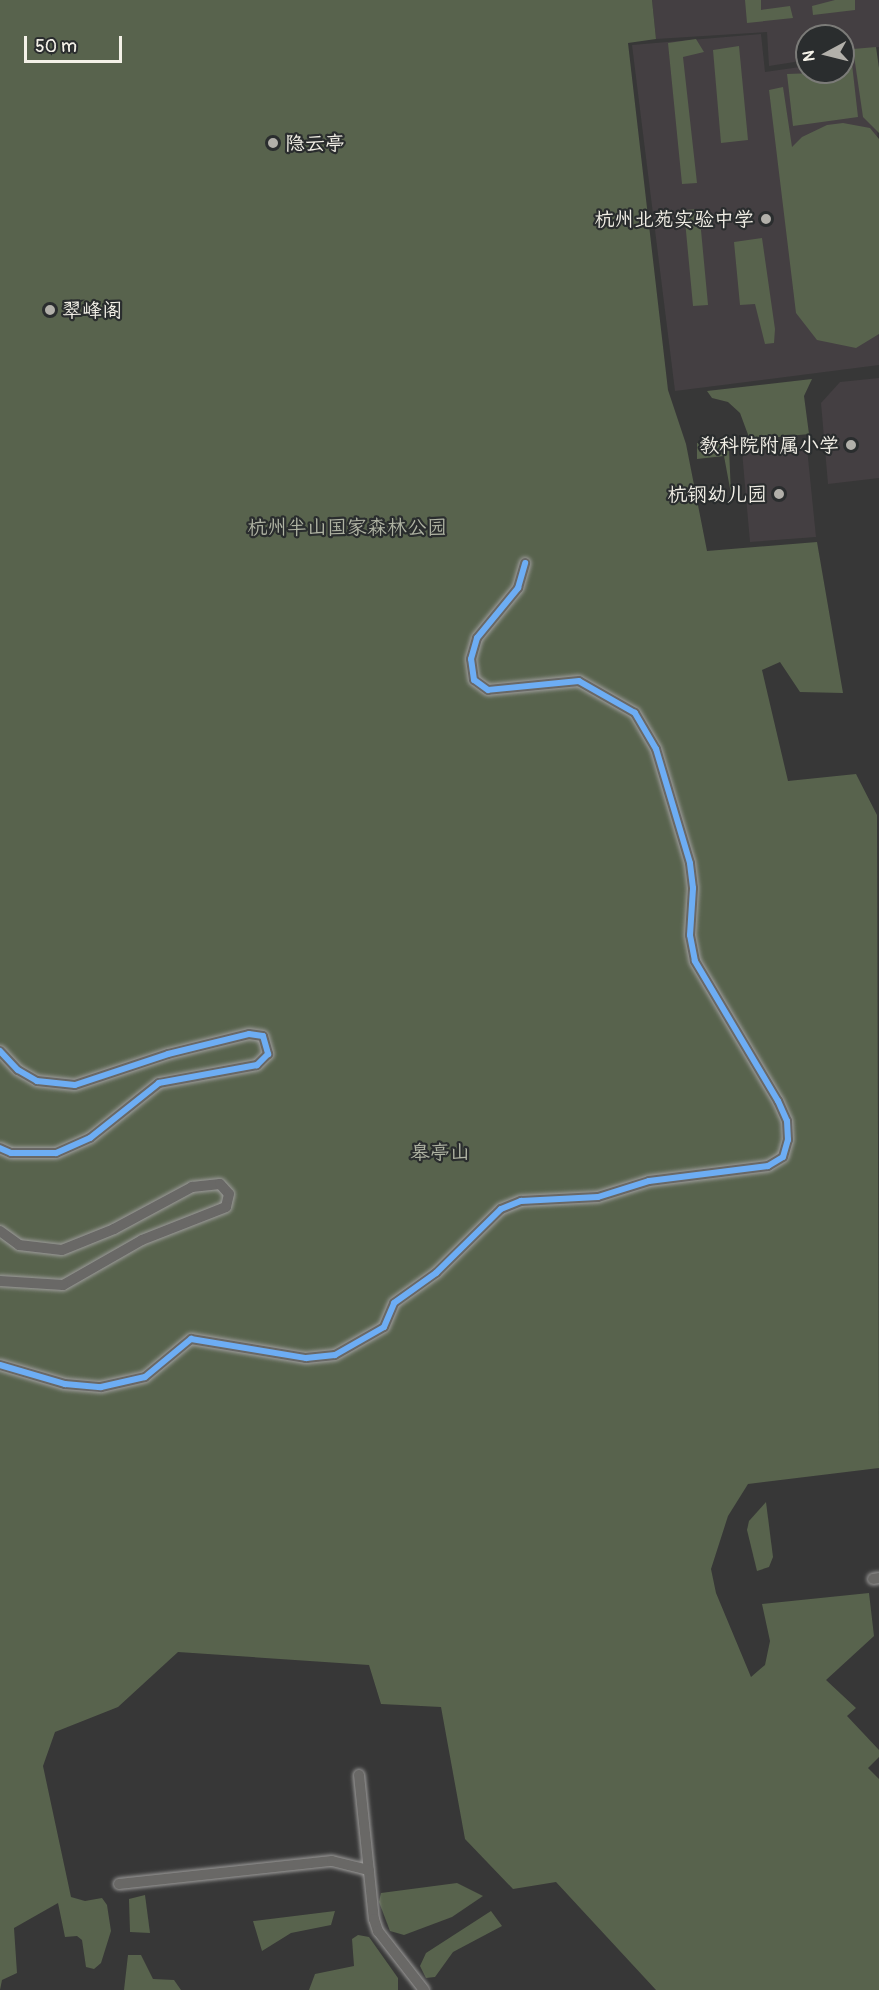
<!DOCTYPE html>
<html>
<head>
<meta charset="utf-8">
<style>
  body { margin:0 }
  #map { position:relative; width:879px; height:1990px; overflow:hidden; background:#373737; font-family:Pangolin,"LXGW WenKai TC",sans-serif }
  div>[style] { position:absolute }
  .built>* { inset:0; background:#443f42 }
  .green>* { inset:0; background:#58634d }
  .roads { filter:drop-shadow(0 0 2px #9d9c9b) drop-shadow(0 0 2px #9d9c9b) }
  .street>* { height:10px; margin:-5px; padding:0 5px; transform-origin:5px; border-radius:5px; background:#696866 }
  .cycleway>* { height:6px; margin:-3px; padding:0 3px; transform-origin:3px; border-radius:3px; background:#6dadf4 }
  .dots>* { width:16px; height:16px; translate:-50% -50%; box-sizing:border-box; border:3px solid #2a2d2e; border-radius:50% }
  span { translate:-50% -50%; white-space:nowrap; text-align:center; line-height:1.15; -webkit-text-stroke:4.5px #2a2d2e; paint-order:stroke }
  .poi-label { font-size:20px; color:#f4f1e8 }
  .left { translate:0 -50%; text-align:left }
  .right { translate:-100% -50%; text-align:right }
  .park-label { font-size:20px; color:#b0b4a4 }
  .north { position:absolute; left:795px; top:24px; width:60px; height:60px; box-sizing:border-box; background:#2a2d2e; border:2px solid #7b7b78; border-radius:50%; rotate:263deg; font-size:16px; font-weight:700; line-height:24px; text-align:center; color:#f4f1e8 }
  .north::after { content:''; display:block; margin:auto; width:21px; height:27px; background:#b2b0aa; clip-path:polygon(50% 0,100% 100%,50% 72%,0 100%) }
  .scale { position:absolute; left:24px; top:36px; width:98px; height:27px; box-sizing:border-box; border:3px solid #f4f1e8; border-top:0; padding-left:8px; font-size:18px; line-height:21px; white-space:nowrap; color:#f4f1e8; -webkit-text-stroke:4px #2a2d2e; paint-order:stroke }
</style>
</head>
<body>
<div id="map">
  <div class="built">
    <div style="clip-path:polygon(652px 0,879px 0,879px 47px,843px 53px,843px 36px,807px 36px,807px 60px,769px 66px,767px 32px,656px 39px)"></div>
    <div style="clip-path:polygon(761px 34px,765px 72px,807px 66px,807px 72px,843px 72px,843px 60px,877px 55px,879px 365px,675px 391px,632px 45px)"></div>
    <div style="clip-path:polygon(879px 378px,879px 478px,828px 484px,821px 403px,840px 382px)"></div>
    <div style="clip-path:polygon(807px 448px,816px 537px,750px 542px,742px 451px)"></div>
  </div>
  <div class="green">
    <div style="clip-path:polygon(0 0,652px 0,656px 39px,628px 43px,668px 390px,686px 444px,707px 551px,817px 542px,843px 693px,800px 692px,780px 662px,762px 670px,788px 781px,856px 774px,877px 815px,879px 1468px,748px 1484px,728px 1516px,711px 1569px,716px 1593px,751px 1677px,765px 1665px,770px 1641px,762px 1604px,869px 1593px,874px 1636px,826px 1680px,856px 1708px,847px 1716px,879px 1750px,879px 1757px,868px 1768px,879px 1779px,879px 1990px,656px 1990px,556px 1882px,513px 1889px,465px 1839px,441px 1707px,381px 1704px,369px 1665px,178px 1652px,118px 1707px,55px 1732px,43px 1766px,71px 1897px,85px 1901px,102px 1898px,107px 1905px,111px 1931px,101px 1963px,94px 1969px,86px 1967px,82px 1940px,77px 1936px,65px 1937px,58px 1903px,14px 1928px,17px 1973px,2px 1980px,0 1990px)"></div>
    <div style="clip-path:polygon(745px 0,761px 0,761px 10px,790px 6px,793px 18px,747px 23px)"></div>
    <div style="clip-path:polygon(835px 0,855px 0,855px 10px,813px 15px,812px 6px)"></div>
    <div style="clip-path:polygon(696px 39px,704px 52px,683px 57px,697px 183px,682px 184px,668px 43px)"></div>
    <div style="clip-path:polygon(739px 46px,748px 140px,721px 143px,713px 50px)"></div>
    <div style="clip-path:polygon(876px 47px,879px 68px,879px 133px,863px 117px,853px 49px)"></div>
    <div style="clip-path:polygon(852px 64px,858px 117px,793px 126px,787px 74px,843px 72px,843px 66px)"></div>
    <div style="clip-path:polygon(783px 87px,792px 147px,802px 137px,827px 125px,843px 123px,870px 128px,879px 139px,879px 334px,856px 348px,817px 340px,796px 313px,769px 90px)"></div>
    <div style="clip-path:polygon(699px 209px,708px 305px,693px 306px,684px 210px)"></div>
    <div style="clip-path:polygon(762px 238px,775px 329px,774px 343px,765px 344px,755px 304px,740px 305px,734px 242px)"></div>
    <div style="clip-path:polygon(812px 379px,804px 396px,809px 434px,750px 440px,740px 413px,728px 402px,712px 398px,707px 391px)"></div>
    <div style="clip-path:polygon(727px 441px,729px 448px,731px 494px,724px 456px,697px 459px,697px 443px)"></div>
    <div style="clip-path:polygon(766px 1502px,773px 1557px,769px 1567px,757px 1571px,747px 1530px,749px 1521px)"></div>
    <div style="clip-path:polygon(457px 1883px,483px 1896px,452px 1917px,404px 1935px,390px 1931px,379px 1902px,381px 1893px)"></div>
    <div style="clip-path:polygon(145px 1895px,150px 1933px,130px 1932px,129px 1899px)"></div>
    <div style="clip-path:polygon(335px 1911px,331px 1925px,291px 1933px,262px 1951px,253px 1921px)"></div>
    <div style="clip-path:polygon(491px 1911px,502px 1926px,453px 1952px,435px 1977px,426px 1978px,420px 1966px,426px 1953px)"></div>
    <div style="clip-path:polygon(358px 1935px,369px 1937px,398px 1978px,398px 1990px,309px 1990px,315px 1974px,354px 1966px,352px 1939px)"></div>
    <div style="clip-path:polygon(128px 1955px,141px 1955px,153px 1979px,174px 1980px,181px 1990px,124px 1990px)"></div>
  </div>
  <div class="roads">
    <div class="street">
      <div style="left:0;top:1051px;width:26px;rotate:47deg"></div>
      <div style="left:18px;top:1070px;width:22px;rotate:30deg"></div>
      <div style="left:37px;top:1081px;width:38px;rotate:6deg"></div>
      <div style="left:75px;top:1085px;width:98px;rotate:-18.4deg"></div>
      <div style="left:168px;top:1054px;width:83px;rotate:-13.9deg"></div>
      <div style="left:249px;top:1034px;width:14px;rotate:8deg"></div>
      <div style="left:263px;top:1036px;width:19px;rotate:74deg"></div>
      <div style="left:268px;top:1054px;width:16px;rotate:135deg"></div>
      <div style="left:257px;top:1065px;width:100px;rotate:169.6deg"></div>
      <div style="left:159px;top:1083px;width:88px;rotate:141.4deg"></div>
      <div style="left:90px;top:1138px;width:37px;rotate:156deg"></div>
      <div style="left:56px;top:1153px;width:45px;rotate:180deg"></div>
      <div style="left:11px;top:1153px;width:12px;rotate:-156deg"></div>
      <div style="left:0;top:1231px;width:24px;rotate:36deg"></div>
      <div style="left:19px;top:1245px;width:43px;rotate:6.6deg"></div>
      <div style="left:62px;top:1250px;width:56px;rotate:-22deg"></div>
      <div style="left:114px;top:1229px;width:89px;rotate:-28.3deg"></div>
      <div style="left:192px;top:1187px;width:28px;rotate:-6deg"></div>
      <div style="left:220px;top:1184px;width:13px;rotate:48deg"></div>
      <div style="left:229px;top:1194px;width:13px;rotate:103deg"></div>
      <div style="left:226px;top:1207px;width:90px;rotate:158.6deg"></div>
      <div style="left:142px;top:1240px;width:91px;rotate:150.3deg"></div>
      <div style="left:63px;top:1285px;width:63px;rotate:-176.4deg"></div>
      <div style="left:0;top:1365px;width:68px;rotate:16.3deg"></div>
      <div style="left:65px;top:1384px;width:36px;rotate:5deg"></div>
      <div style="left:101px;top:1387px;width:45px;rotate:-12.8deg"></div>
      <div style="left:145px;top:1377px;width:60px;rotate:-39.6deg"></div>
      <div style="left:191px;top:1339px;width:117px;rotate:9.4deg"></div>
      <div style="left:306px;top:1358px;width:29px;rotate:-6deg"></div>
      <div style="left:335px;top:1355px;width:56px;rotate:-29.7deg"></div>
      <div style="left:384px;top:1327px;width:26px;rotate:-67deg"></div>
      <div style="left:394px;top:1303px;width:52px;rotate:-35.5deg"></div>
      <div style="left:436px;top:1273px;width:91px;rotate:-44.6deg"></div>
      <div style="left:501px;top:1209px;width:22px;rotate:-22deg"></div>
      <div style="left:521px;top:1201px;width:77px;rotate:-3deg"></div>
      <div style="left:598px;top:1197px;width:53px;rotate:-17.4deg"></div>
      <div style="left:649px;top:1181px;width:120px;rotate:-7.2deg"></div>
      <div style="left:768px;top:1166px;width:17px;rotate:-31deg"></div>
      <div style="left:783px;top:1157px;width:18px;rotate:-74deg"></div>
      <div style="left:788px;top:1140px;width:19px;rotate:-93deg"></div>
      <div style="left:787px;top:1121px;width:22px;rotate:-114deg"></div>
      <div style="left:778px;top:1101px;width:163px;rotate:-120.7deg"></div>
      <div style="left:695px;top:961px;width:26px;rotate:-101deg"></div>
      <div style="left:690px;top:935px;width:47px;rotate:-86.3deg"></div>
      <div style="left:693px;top:888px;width:25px;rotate:-97deg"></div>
      <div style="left:690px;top:863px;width:119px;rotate:-106.6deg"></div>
      <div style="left:656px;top:749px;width:42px;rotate:-120.3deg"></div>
      <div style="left:635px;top:713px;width:64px;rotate:-150.3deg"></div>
      <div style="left:579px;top:681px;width:91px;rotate:174.4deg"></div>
      <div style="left:488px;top:690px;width:17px;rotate:-144deg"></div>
      <div style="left:474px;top:680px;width:21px;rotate:-98deg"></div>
      <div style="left:471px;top:659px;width:22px;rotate:-74deg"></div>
      <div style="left:477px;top:638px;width:65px;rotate:-50.6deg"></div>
      <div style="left:518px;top:588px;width:26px;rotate:-74deg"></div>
      <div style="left:873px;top:1579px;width:6px;rotate:-9deg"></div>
      <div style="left:359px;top:1775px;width:145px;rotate:84.1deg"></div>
      <div style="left:374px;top:1919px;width:13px;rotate:72deg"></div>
      <div style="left:378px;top:1931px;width:75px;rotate:52.1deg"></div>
      <div style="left:119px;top:1884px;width:214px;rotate:-6.2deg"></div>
      <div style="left:332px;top:1861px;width:38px;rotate:14deg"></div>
    </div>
  </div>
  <div class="cycleway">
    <div style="left:0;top:1051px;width:26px;rotate:47deg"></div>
    <div style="left:18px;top:1070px;width:22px;rotate:30deg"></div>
    <div style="left:37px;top:1081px;width:38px;rotate:6deg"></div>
    <div style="left:75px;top:1085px;width:98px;rotate:-18.4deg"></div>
    <div style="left:168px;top:1054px;width:83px;rotate:-13.9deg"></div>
    <div style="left:249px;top:1034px;width:14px;rotate:8deg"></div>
    <div style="left:263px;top:1036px;width:19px;rotate:74deg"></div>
    <div style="left:268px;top:1054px;width:16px;rotate:135deg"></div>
    <div style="left:257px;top:1065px;width:100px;rotate:169.6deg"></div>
    <div style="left:159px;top:1083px;width:88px;rotate:141.4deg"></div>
    <div style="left:90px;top:1138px;width:37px;rotate:156deg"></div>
    <div style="left:56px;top:1153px;width:45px;rotate:180deg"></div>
    <div style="left:11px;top:1153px;width:12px;rotate:-156deg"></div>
    <div style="left:0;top:1365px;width:68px;rotate:16.3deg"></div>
    <div style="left:65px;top:1384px;width:36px;rotate:5deg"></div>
    <div style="left:101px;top:1387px;width:45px;rotate:-12.8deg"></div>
    <div style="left:145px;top:1377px;width:60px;rotate:-39.6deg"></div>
    <div style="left:191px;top:1339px;width:117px;rotate:9.4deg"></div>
    <div style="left:306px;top:1358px;width:29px;rotate:-6deg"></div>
    <div style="left:335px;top:1355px;width:56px;rotate:-29.7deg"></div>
    <div style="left:384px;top:1327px;width:26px;rotate:-67deg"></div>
    <div style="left:394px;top:1303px;width:52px;rotate:-35.5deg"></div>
    <div style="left:436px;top:1273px;width:91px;rotate:-44.6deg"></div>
    <div style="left:501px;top:1209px;width:22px;rotate:-22deg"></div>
    <div style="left:521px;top:1201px;width:77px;rotate:-3deg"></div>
    <div style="left:598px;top:1197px;width:53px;rotate:-17.4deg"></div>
    <div style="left:649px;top:1181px;width:120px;rotate:-7.2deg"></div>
    <div style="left:768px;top:1166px;width:17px;rotate:-31deg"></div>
    <div style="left:783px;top:1157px;width:18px;rotate:-74deg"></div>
    <div style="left:788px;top:1140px;width:19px;rotate:-93deg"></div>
    <div style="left:787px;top:1121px;width:22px;rotate:-114deg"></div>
    <div style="left:778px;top:1101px;width:163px;rotate:-120.7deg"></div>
    <div style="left:695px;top:961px;width:26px;rotate:-101deg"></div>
    <div style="left:690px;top:935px;width:47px;rotate:-86.3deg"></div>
    <div style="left:693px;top:888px;width:25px;rotate:-97deg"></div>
    <div style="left:690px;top:863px;width:119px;rotate:-106.6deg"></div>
    <div style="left:656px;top:749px;width:42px;rotate:-120.3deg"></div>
    <div style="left:635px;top:713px;width:64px;rotate:-150.3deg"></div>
    <div style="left:579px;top:681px;width:91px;rotate:174.4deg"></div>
    <div style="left:488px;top:690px;width:17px;rotate:-144deg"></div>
    <div style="left:474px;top:680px;width:21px;rotate:-98deg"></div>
    <div style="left:471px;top:659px;width:22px;rotate:-74deg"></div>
    <div style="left:477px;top:638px;width:65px;rotate:-50.6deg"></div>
    <div style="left:518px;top:588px;width:26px;rotate:-74deg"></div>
  </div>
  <div class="dots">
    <div style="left:273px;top:143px;background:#b2b0aa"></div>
    <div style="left:766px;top:219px;background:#b2b0aa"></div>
    <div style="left:50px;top:310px;background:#b2b0aa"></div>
    <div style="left:851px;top:445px;background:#b2b0aa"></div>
    <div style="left:779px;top:494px;background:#b2b0aa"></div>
  </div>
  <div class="poi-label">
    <span class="left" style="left:285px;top:143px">隐云亭</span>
    <span class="right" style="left:754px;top:219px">杭州北苑实验中学</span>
    <span class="left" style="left:62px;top:310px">翠峰阁</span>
    <span class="right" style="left:839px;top:445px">教科院附属小学</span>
    <span class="right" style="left:767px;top:494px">杭钢幼儿园</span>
  </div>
  <div class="park-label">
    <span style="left:347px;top:527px">杭州半山国家森林公园</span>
    <span style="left:440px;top:1152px">皋亭山</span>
  </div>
  <div class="north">N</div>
  <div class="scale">50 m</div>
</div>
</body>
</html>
